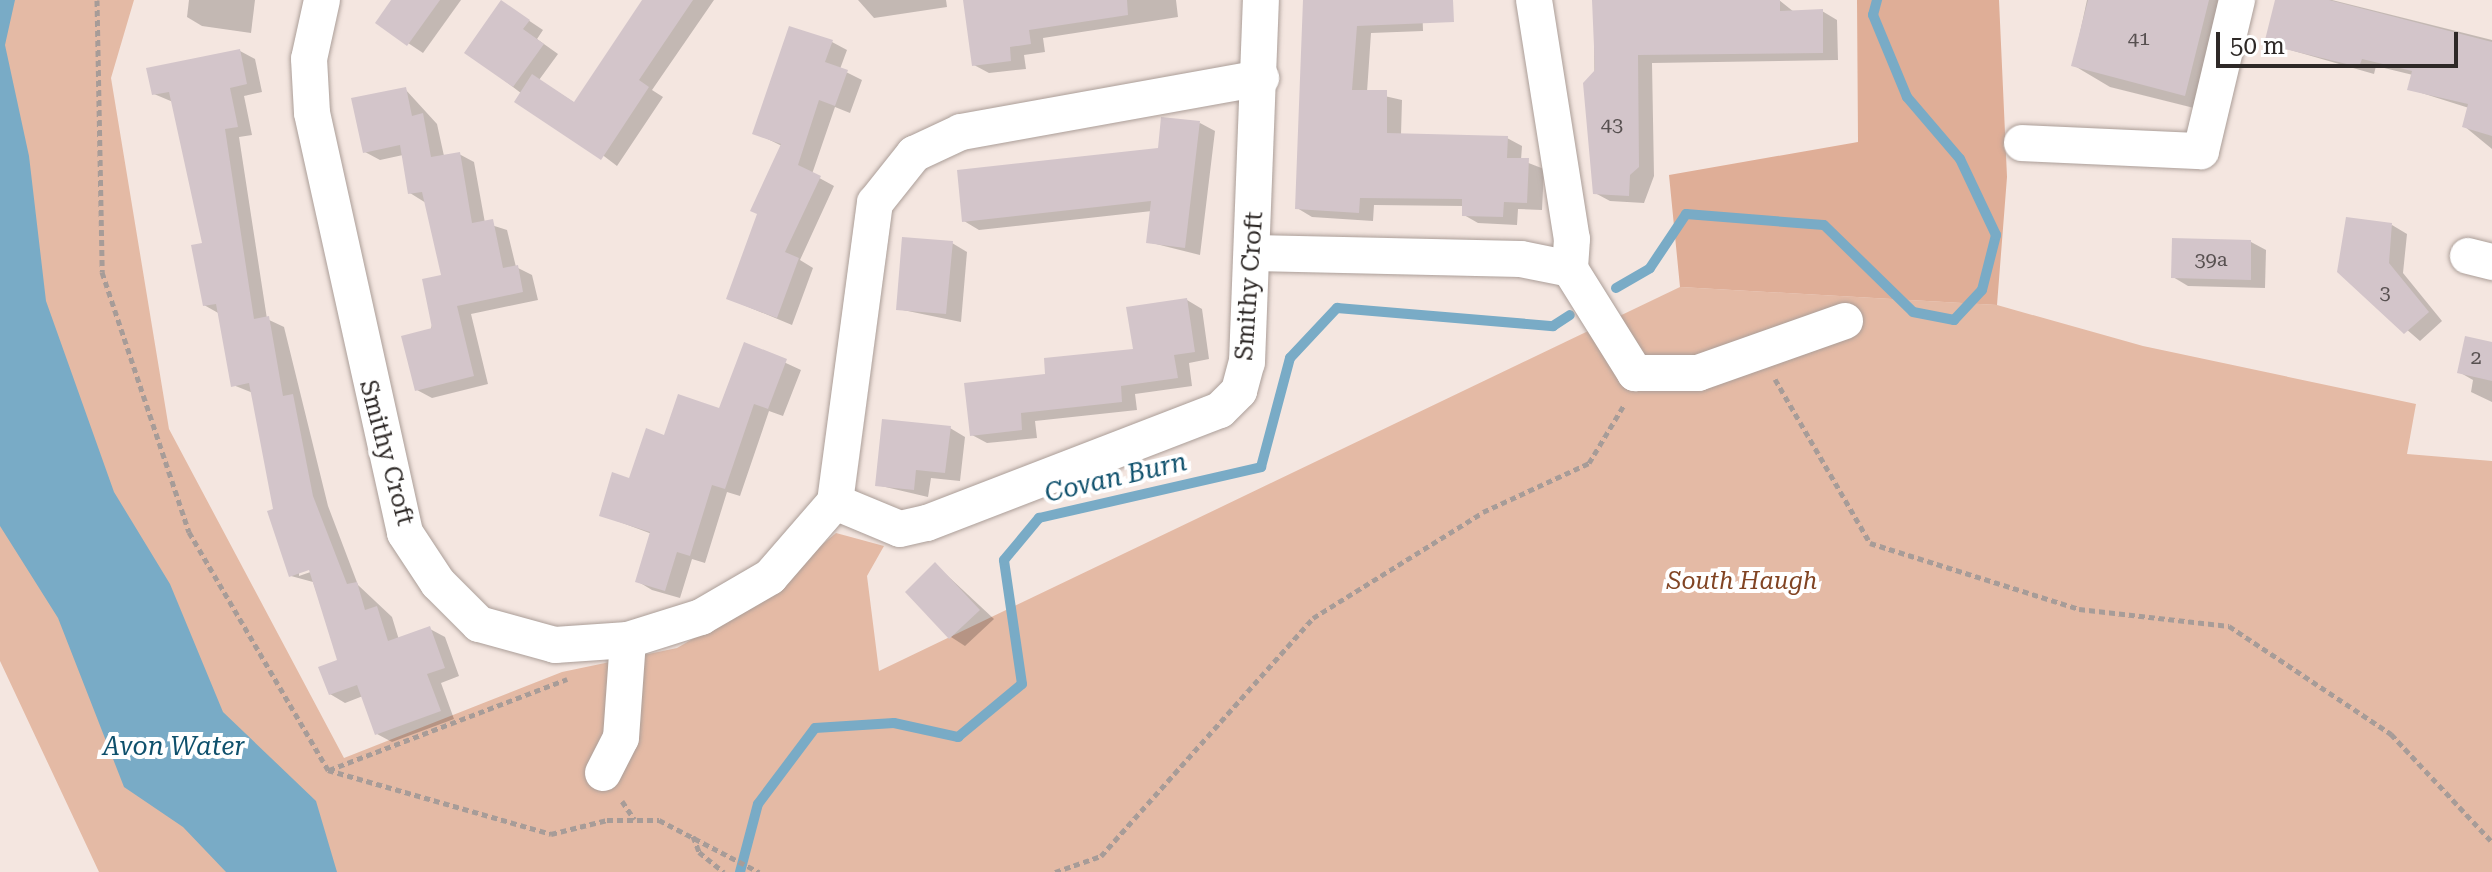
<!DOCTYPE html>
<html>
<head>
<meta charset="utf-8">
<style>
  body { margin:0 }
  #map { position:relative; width:2492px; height:872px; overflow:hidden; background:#f4e6e0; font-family:"Roboto Serif",serif }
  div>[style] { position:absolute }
  .green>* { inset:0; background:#e4baa5 }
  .forest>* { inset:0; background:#dfae97 }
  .water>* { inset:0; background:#79abc6 }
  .shadow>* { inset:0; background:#0003 }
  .stream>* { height:10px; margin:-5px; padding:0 5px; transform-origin:5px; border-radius:5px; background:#79abc6 }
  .building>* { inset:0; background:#d3c5ca }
  .path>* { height:5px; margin-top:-2.5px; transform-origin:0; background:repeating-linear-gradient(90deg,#a79c98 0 6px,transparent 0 10px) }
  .roads { filter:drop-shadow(0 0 2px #ab9e98) drop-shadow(0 0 2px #ab9e98) }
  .minor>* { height:36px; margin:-18px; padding:0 18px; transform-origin:18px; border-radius:18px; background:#fff }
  span { translate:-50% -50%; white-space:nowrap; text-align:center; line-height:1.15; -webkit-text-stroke:8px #fff; paint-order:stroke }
  .number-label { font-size:20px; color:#575050 }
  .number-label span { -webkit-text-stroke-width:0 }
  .street-label { font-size:24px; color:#2e2927 }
  .park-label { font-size:24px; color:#814423; font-style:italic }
  .water-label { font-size:26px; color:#0e506c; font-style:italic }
  .scale { position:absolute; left:2216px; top:32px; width:242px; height:36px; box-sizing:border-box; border:4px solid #2e2927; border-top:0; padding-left:10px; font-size:24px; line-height:28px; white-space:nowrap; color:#2e2927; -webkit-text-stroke:6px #fff; paint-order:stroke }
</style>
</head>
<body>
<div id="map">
  <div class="green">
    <div style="clip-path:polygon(0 0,134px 0,111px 78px,169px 429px,344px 758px,562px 672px,677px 648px,751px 605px,836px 533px,884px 546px,867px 576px,879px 671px,1680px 287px,1997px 305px,2143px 346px,2416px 404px,2407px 454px,2492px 461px,2492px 872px,99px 872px,0 661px)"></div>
  </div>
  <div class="forest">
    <div style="clip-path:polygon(1857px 0,1999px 0,2007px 177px,1997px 305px,1680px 287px,1669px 175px,1858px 142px)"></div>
  </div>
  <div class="water">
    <div style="clip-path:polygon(0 0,15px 0,5px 45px,29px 156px,46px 301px,114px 492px,170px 584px,223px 712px,316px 801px,337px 872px,226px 872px,183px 827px,124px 787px,58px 618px,0 526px)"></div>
  </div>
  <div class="shadow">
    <div style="clip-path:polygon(189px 0,255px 0,251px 33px,202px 26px,187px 17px)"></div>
    <div style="clip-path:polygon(394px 0,461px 0,423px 53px,378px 23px)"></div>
    <div style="clip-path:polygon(645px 0,714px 0,652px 90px,663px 97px,617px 166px,467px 52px,516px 12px,543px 30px,537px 39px,558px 54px,539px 80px,575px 103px)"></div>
    <div style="clip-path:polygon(858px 0,946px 0,947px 7px,874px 18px)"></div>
    <div style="clip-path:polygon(966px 0,1176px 0,1178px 17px,1043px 38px,1045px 52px,1024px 55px,1026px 69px,989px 73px,974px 65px)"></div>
    <div style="clip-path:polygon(1306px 0,1443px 0,1422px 0,1423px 31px,1371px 33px,1367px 92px,1402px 100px,1401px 135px,1507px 138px,1522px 146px,1521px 160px,1544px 169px,1542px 210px,1518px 209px,1517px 225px,1478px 223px,1464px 215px,1464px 206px,1374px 205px,1373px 221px,1312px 217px,1297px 208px)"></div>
    <div style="clip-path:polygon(1594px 0,1779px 0,1794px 12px,1822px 11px,1837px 20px,1838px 60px,1652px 63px,1654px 176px,1644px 203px,1610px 201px,1595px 193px)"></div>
    <div style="clip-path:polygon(2087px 0,2248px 0,2222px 115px,2110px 87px,2073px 65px)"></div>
    <div style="clip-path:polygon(2277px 0,2332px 0,2492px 40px,2492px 149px,2464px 126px,2469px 108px,2409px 89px,2413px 75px,2376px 66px,2374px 74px,2266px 43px)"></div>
    <div style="clip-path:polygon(832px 42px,847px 50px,840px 69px,862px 80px,850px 113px,835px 107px,812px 174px,834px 186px,800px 260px,813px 268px,792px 325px,729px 299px,782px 146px,755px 133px)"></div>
    <div style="clip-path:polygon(evenodd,240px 51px,255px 59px,262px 92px,244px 96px,252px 135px,239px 137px,267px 319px,284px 327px,328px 506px,358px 585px,392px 617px,399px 640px,430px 629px,445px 637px,459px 676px,441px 683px,454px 719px,392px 742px,377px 734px,363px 696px,345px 703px,330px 694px,340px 661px,313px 582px,291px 576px,253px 393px,233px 385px,220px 314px,204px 305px,205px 244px,173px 102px,154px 94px,240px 51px,318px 565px,319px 569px,299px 576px,299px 572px,318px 565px)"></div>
    <div style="clip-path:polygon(405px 89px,437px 124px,444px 156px,459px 154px,474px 162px,485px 223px,507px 230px,516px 267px,532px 275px,538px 300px,471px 314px,488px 384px,432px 398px,417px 390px,443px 276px,426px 203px,410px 193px,403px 155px,380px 160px,365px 152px)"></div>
    <div style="clip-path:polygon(1200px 123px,1215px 131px,1200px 255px,1148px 242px,1152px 211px,979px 230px,964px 221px,1159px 150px)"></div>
    <div style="clip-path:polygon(2392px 225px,2407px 234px,2403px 273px,2442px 321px,2420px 341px,2339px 271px)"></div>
    <div style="clip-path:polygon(2251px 242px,2266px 250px,2265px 288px,2188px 286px,2173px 277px)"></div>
    <div style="clip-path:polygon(952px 243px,967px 252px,961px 322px,898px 309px)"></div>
    <div style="clip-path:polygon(1187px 300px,1202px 309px,1209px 359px,1189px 363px,1192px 386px,1135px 394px,1137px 410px,1035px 421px,1037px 438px,987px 443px,972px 435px,1048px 376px,1135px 351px)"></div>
    <div style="clip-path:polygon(745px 344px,801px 370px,783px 416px,769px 411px,740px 496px,727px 492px,705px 563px,692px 559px,680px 598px,652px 590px,637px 581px,652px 534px,601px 515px,666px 437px,720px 410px)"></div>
    <div style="clip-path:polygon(2492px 344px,2492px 402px,2471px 392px,2473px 380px,2459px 372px)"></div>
    <div style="clip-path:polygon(950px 428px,965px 437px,960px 481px,931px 478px,928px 497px,877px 485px)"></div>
    <div style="clip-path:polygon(936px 565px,994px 619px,965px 646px,951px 637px)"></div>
  </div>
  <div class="stream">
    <div style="left:1616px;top:288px;width:39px;rotate:-30deg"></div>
    <div style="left:1650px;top:268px;width:65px;rotate:-56.3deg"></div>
    <div style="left:1686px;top:214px;width:138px;rotate:4.6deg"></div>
    <div style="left:1824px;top:225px;width:124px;rotate:44.3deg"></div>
    <div style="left:1913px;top:312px;width:42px;rotate:11deg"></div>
    <div style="left:1954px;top:320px;width:41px;rotate:-47deg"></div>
    <div style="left:1982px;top:290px;width:57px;rotate:-75.7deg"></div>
    <div style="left:1996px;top:235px;width:84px;rotate:-115.3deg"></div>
    <div style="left:1960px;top:159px;width:82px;rotate:-130.5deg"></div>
    <div style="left:1907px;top:97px;width:89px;rotate:-112.5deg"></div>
    <div style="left:1873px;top:15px;width:16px;rotate:-75deg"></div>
    <div style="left:740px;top:872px;width:70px;rotate:-75.2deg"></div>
    <div style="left:758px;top:804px;width:95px;rotate:-53.1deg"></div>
    <div style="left:815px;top:728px;width:79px;rotate:-3.6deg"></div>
    <div style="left:894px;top:723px;width:66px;rotate:12.3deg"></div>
    <div style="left:958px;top:737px;width:83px;rotate:-39.6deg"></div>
    <div style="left:1022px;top:684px;width:125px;rotate:-98.3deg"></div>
    <div style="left:1004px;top:560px;width:55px;rotate:-50.2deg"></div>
    <div style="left:1039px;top:518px;width:228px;rotate:-12.9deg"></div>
    <div style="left:1261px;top:467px;width:113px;rotate:-75.1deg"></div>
    <div style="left:1290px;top:358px;width:69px;rotate:-46.8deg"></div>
    <div style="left:1337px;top:308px;width:217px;rotate:4.8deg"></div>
    <div style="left:1553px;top:326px;width:20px;rotate:-33deg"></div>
  </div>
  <div class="building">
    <div style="clip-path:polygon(391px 0,440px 0,407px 46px,375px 23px)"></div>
    <div style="clip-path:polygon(501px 0,530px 20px,523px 29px,544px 44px,513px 87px,464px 53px)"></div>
    <div style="clip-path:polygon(642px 0,693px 0,639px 80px,649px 87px,601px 160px,514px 102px,532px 74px,574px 102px)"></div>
    <div style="clip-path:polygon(963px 0,1127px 0,1128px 15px,1029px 30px,1031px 44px,1010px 47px,1011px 61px,972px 66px)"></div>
    <div style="clip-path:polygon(1303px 0,1453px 0,1454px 22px,1357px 26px,1352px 90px,1387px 90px,1387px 133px,1508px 136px,1507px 158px,1529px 158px,1527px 203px,1504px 202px,1503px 217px,1462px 216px,1462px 199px,1360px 198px,1359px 213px,1295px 209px)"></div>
    <div style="clip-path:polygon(1592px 0,1780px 0,1780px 11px,1823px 9px,1823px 53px,1638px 55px,1639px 167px,1630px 175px,1629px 196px,1593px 194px,1583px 83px,1595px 70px)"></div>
    <div style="clip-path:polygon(2088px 0,2209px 0,2185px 96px,2071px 66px)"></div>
    <div style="clip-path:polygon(2275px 0,2329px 0,2492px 42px,2492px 136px,2462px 127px,2468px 104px,2407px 90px,2412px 71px,2362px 59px,2359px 67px,2264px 44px)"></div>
    <div style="clip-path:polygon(789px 26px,833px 40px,825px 62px,848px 70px,835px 106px,819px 100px,798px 165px,821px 176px,785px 252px,799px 258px,777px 318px,726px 299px,757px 214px,750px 211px,781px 144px,752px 134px)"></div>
    <div style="clip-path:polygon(240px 49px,247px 84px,230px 88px,238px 127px,225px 129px,254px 319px,269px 316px,283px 396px,293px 394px,313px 496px,347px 584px,357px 582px,365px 610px,377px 606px,388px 641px,430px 626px,445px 668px,427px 674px,441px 711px,375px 735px,357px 685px,329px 695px,318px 667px,337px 660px,309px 570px,289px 577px,267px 511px,273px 509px,249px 383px,231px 387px,216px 304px,203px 306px,191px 245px,202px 243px,169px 92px,152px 95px,146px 68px)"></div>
    <div style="clip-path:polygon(406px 87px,412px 116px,423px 113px,431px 157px,460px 152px,472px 223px,493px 219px,503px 268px,518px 265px,523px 292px,457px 306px,474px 376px,415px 391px,401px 336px,432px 328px,422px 279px,441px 275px,422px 192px,408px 194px,400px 145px,363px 153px,351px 98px)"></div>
    <div style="clip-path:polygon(1161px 117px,1200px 121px,1185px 248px,1146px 243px,1151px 201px,962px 222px,957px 170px,1158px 148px)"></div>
    <div style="clip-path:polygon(2346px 217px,2392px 223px,2389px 263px,2429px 312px,2404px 334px,2337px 272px)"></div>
    <div style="clip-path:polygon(902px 237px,953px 241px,946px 314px,896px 310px)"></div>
    <div style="clip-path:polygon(2172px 238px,2251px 240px,2251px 280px,2171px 278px)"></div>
    <div style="clip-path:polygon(1187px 298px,1195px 352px,1174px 355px,1178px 378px,1121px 386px,1122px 402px,1021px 413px,1022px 430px,970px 436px,964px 383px,1045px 374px,1044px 358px,1133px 349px,1126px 307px)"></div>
    <div style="clip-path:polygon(2465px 336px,2492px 342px,2492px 381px,2457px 373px)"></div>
    <div style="clip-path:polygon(744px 342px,787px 359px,768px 409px,754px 404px,725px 489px,712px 485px,690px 556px,677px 552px,665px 591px,635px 582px,650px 532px,599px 516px,612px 472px,629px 478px,646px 428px,664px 435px,678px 394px,719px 408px)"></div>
    <div style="clip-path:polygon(882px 419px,951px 426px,945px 473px,916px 470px,914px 490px,875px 486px)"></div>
    <div style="clip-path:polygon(935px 562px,980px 610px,949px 639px,905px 592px)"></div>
  </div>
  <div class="path">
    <div style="left:97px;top:0;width:272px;rotate:88.9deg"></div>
    <div style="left:102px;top:272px;width:274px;rotate:71.5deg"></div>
    <div style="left:189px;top:532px;width:276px;rotate:59.7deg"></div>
    <div style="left:328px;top:770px;width:232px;rotate:16deg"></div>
    <div style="left:551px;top:834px;width:58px;rotate:-14deg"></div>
    <div style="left:607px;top:820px;width:52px"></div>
    <div style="left:659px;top:820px;width:113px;rotate:27.5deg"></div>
    <div style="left:1775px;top:379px;width:190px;rotate:59.9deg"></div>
    <div style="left:1870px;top:543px;width:219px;rotate:17.5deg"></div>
    <div style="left:2079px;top:609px;width:151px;rotate:6.5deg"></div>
    <div style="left:2229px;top:626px;width:195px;rotate:33.7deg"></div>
    <div style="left:2391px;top:734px;width:148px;rotate:46.9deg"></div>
    <div style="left:329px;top:770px;width:255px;rotate:-20.9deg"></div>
    <div style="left:622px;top:801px;width:22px;rotate:56deg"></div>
    <div style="left:693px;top:836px;width:17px;rotate:69deg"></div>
    <div style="left:699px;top:852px;width:32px;rotate:39deg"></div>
    <div style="left:1055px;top:872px;width:49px;rotate:-19.2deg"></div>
    <div style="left:1101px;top:856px;width:319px;rotate:-48.3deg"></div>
    <div style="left:1313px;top:618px;width:200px;rotate:-31.9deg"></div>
    <div style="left:1483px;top:512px;width:117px;rotate:-24.8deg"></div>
    <div style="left:1589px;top:463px;width:68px;rotate:-58.9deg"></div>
  </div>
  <div class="roads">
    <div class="minor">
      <div style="left:322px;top:0;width:60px;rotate:102.4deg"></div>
      <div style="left:309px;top:59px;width:54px;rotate:86.8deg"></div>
      <div style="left:312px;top:113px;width:430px;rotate:77.5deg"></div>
      <div style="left:405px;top:533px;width:60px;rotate:56.6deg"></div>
      <div style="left:438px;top:583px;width:58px;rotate:45deg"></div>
      <div style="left:479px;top:624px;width:79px;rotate:15.4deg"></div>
      <div style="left:555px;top:645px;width:73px;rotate:-3.9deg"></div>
      <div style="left:628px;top:640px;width:77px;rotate:-17.5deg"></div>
      <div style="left:701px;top:617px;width:80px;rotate:-30.1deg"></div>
      <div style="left:770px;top:577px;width:99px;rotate:-49.1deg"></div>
      <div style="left:835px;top:502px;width:70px;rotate:22.6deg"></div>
      <div style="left:900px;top:529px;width:28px;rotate:-13deg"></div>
      <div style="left:927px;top:523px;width:314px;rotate:-21.1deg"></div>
      <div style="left:1220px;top:410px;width:27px;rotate:-45deg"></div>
      <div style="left:1239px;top:391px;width:30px;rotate:-75deg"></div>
      <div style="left:1247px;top:362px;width:362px;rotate:-87.8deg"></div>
      <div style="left:1534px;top:0;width:242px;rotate:81deg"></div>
      <div style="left:1572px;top:239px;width:30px;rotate:94deg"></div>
      <div style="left:2022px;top:143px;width:179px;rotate:2.6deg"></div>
      <div style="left:2201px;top:151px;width:155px;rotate:-76.6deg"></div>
      <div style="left:1254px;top:253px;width:267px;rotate:1.3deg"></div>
      <div style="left:1521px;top:259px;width:50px;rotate:11.5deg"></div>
      <div style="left:1570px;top:269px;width:123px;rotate:58deg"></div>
      <div style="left:1635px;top:373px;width:63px"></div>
      <div style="left:1698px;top:373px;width:156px;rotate:-19.5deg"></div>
      <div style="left:2468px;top:256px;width:25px;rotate:14deg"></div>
      <div style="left:835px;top:502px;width:302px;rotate:-82.4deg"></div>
      <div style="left:875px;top:203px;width:63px;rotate:-51.5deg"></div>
      <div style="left:914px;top:154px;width:52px;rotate:-25.1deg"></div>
      <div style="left:961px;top:132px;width:305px;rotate:-10.2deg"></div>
      <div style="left:603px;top:773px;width:39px;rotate:-63deg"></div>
      <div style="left:621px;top:738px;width:98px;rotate:-85.9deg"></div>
    </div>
  </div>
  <div class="number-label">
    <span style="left:2139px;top:38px">41</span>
    <span style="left:1612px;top:124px">43</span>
    <span style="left:2211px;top:259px">39a</span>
    <span style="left:2385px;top:292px">3</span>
    <span style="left:2476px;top:357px">2</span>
  </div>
  <div class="street-label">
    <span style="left:1250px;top:286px;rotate:-86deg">Smithy Croft</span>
    <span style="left:386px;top:453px;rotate:75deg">Smithy Croft</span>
  </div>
  <div class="park-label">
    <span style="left:1742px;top:582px">South Haugh</span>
  </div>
  <div class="water-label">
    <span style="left:1116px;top:478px;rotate:-13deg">Covan Burn</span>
    <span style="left:174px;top:747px">Avon Water</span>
  </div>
  <div class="scale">50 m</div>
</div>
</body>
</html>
